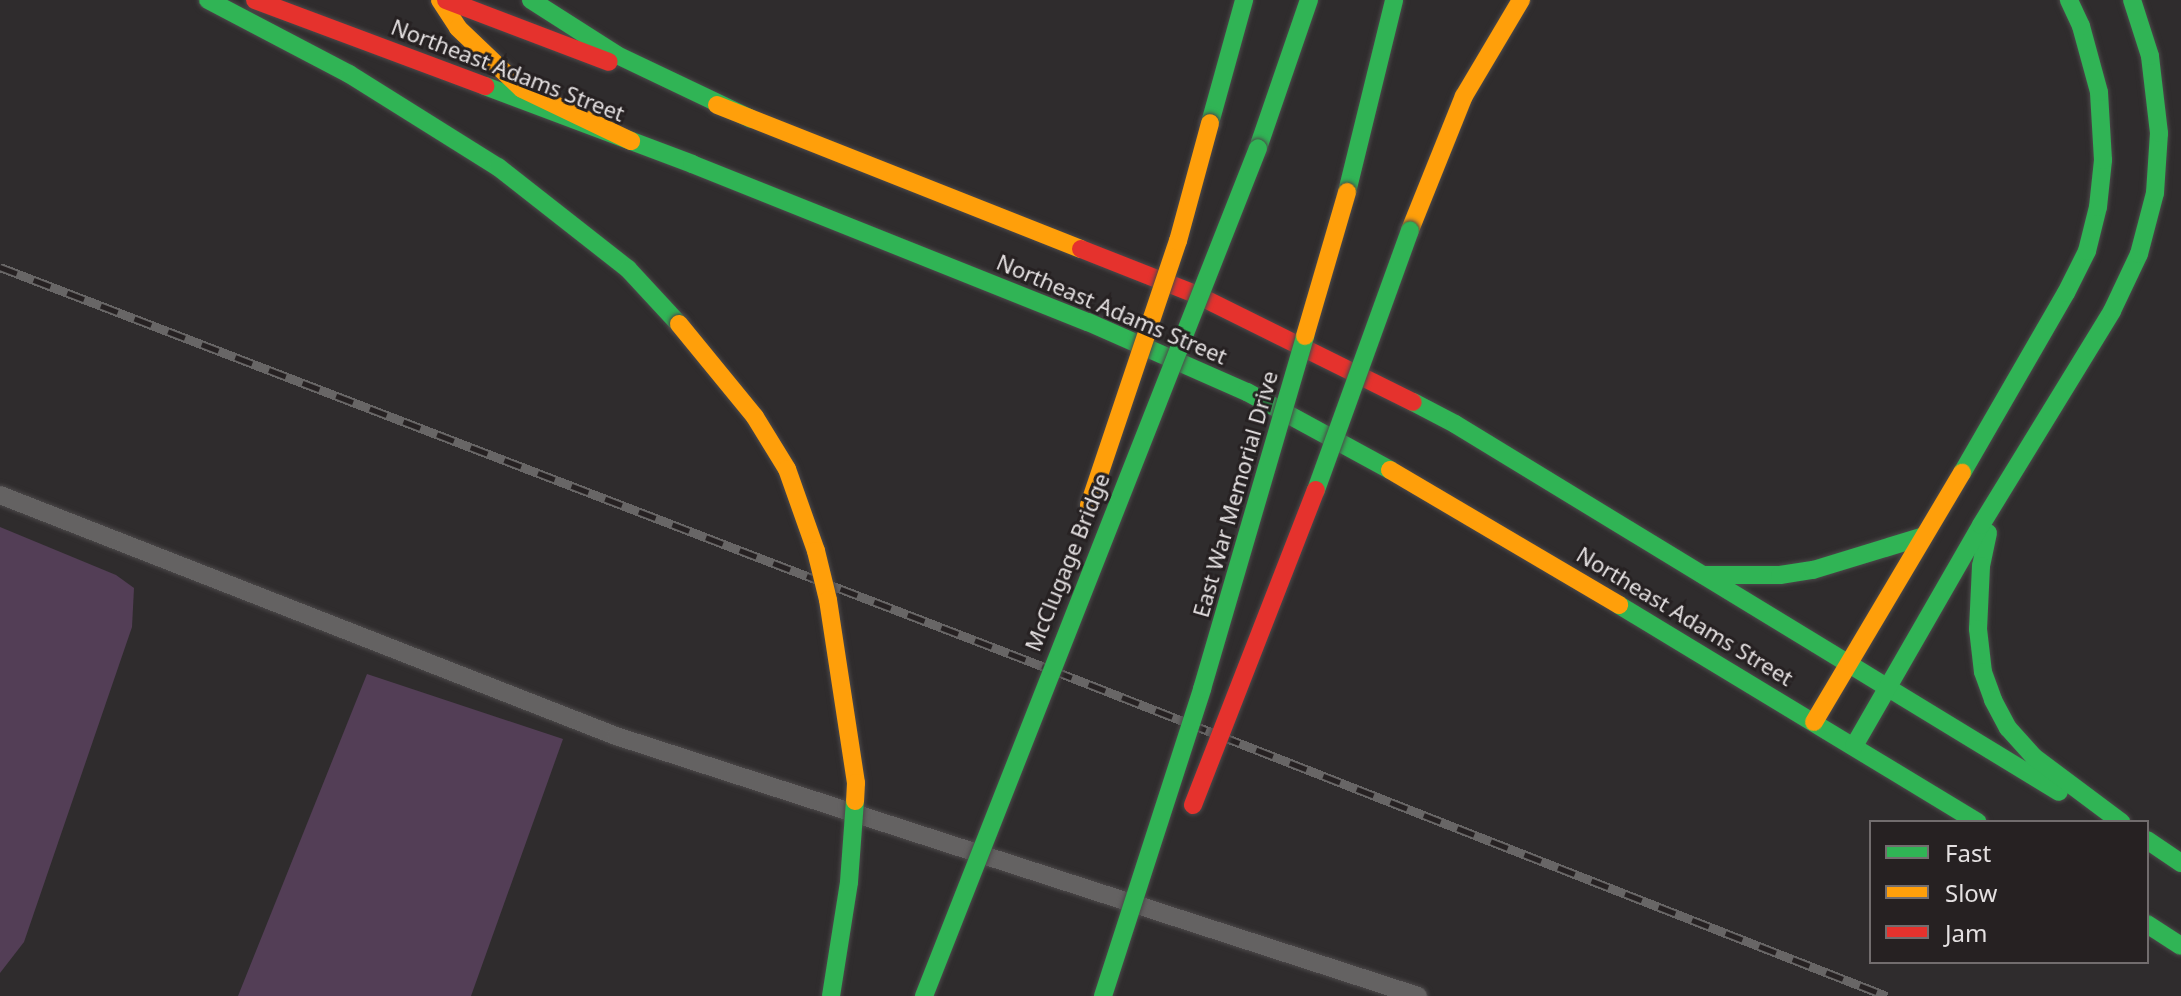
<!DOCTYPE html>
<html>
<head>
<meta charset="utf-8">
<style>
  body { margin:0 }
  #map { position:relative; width:2181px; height:996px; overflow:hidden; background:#2f2c2d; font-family:"Noto Sans",sans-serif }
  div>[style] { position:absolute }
  .water>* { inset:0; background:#533e56 }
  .roads { filter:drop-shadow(0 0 2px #4c494a) drop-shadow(0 0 2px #4c494a) }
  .lane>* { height:18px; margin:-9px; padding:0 9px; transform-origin:9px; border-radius:9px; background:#646262 }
  .fast>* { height:18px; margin:-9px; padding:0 9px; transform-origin:9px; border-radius:9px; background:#30b455 }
  .slow>* { height:18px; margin:-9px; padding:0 9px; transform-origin:9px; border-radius:9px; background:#ff9f0a }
  .jam>* { height:18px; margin:-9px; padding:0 9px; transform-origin:9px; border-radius:9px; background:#e5322d }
  .rail>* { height:9px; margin-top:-4.5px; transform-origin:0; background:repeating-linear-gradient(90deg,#262122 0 18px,#686666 0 36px); box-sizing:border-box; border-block:2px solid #686666 }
  .bridges { filter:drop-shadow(0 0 2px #4c494a) drop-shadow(0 0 2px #4c494a) }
  .fast-bridge>* { height:18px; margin:-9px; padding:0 9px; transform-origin:9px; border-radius:9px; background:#30b455 }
  .slow-bridge>* { height:18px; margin:-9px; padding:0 9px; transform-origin:9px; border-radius:9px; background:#ff9f0a }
  .jam-bridge>* { height:18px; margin:-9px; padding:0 9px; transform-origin:9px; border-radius:9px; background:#e5322d }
  span { translate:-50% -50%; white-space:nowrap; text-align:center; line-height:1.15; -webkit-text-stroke:6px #262122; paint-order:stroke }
  .street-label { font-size:22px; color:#e4e0e1 }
  .legend { position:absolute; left:1869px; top:820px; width:280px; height:144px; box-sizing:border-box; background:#262122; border:2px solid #726d6e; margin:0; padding:10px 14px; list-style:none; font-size:24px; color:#e4e0e1 }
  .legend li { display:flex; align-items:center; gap:16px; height:40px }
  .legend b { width:40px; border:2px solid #726d6e }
</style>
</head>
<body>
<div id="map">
  <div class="water">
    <div style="clip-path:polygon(0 527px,116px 575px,134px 588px,132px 627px,24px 942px,0 973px)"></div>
    <div style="clip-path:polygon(367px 674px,563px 739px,471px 996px,238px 996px)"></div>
  </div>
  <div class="roads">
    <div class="lane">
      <div style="left:0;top:495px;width:661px;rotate:21.37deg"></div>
      <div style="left:616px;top:736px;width:843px;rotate:17.96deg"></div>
    </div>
    <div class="fast">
      <div style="left:208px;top:0;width:159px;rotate:27.7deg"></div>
      <div style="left:349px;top:74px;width:176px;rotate:32deg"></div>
      <div style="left:498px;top:167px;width:165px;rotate:38.1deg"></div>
      <div style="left:628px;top:269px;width:75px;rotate:47.2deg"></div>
      <div style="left:531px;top:0;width:102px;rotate:32.6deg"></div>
      <div style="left:617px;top:55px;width:148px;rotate:25.5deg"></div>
      <div style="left:485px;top:86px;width:221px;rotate:20.6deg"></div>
      <div style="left:692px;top:164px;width:426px;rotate:21.8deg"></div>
      <div style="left:1088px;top:322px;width:174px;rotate:23.8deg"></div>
      <div style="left:1247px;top:392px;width:163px;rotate:28.6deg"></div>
      <div style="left:1210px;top:123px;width:128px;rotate:-74.5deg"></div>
      <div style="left:1258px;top:148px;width:157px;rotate:-71deg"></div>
      <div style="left:1347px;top:192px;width:198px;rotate:-76.2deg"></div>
      <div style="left:1413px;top:402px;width:47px;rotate:27.6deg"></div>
      <div style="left:1455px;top:424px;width:707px;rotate:31.35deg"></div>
      <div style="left:1962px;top:473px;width:208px;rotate:-60deg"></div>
      <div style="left:2066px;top:293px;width:47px;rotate:-63.4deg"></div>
      <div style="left:2087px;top:251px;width:45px;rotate:-76deg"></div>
      <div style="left:2098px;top:207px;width:47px;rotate:-83.9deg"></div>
      <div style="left:2103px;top:160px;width:68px;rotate:-93.4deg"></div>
      <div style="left:2099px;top:92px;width:68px;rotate:-105.3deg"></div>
      <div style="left:2081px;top:26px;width:29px;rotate:-115deg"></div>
      <div style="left:1988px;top:533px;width:34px;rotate:102deg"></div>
      <div style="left:1981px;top:566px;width:63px;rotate:92.7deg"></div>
      <div style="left:1978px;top:629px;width:43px;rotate:83.4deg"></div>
      <div style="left:1983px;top:672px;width:30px;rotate:70deg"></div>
      <div style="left:1993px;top:700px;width:32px;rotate:62deg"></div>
      <div style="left:2008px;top:728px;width:39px;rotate:48deg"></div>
      <div style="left:2034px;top:757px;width:109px;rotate:36.8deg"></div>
      <div style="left:1703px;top:575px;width:77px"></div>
      <div style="left:1780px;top:575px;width:33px;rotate:-9deg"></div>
      <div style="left:1813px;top:570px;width:116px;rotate:-17deg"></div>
      <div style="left:1619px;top:605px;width:419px;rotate:31.2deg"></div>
      <div style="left:1854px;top:746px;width:255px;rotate:-60.1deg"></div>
      <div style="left:1981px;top:525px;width:251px;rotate:-58.5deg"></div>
      <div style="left:2112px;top:311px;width:63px;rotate:-64.7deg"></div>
      <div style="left:2139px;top:254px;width:63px;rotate:-75.3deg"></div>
      <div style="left:2155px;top:193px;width:60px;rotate:-86.2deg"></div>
      <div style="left:2159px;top:133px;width:78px;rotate:-96.7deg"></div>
      <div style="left:2150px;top:56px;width:59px;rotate:-107.8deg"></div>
      <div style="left:2147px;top:840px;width:41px;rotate:34.1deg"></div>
      <div style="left:2147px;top:924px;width:40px;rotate:32.9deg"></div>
    </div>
    <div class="slow">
      <div style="left:440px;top:0;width:33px;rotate:57deg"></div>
      <div style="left:458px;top:28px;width:88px;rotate:43.6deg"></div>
      <div style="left:522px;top:89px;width:121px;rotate:25.5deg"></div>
      <div style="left:717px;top:105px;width:391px;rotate:21.6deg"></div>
      <div style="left:1410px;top:230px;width:144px;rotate:-68.1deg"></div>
      <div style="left:1464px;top:96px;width:112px;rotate:-59.3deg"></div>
      <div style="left:1390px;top:470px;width:266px;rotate:30.5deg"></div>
      <div style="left:1814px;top:722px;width:290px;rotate:-59.3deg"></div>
    </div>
    <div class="jam">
      <div style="left:255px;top:0;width:246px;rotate:20.5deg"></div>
      <div style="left:446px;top:0;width:174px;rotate:20.8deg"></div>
      <div style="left:1081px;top:249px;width:123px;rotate:21.5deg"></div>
      <div style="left:1195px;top:294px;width:243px;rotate:26.4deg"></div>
    </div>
  </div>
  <div class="rail">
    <div style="left:0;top:267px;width:1130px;rotate:20.95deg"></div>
    <div style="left:1055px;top:671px;width:893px;rotate:21.34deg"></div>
  </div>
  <div class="bridges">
    <div class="fast-bridge">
      <div style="left:1316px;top:490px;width:276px;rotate:-70.1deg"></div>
      <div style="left:831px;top:996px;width:115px;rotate:-81deg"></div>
      <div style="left:849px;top:882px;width:81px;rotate:-85.8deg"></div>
      <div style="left:924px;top:996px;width:911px;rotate:-68.5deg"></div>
      <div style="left:1103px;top:996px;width:323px;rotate:-72.1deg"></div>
      <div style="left:1202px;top:689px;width:368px;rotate:-73.7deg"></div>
    </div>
    <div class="slow-bridge">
      <div style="left:679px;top:324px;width:120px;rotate:50.7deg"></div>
      <div style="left:755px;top:417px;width:61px;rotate:58.4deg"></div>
      <div style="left:787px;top:469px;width:87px;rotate:70.5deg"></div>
      <div style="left:816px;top:551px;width:50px;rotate:76.2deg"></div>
      <div style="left:828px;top:600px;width:185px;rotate:81.3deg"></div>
      <div style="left:856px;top:783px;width:18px;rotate:93deg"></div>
      <div style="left:1305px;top:336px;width:150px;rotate:-73.7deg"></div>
      <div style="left:1089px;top:505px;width:279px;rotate:-71.4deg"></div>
      <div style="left:1178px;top:241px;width:122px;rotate:-74.8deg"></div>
    </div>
    <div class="jam-bridge">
      <div style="left:1193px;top:805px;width:338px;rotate:-68.7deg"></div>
    </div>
  </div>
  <div class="street-label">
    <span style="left:508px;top:70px;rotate:21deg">Northeast Adams Street</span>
    <span style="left:1112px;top:309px;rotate:23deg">Northeast Adams Street</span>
    <span style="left:1235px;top:494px;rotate:-74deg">East War Memorial Drive</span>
    <span style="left:1067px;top:562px;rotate:-68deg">McClugage Bridge</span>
    <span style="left:1685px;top:616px;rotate:31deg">Northeast Adams Street</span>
  </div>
  <ul class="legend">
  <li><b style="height:10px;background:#30b455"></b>Fast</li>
  <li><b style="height:10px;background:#ff9f0a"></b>Slow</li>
  <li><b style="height:10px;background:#e5322d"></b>Jam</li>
  </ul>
</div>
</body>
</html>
